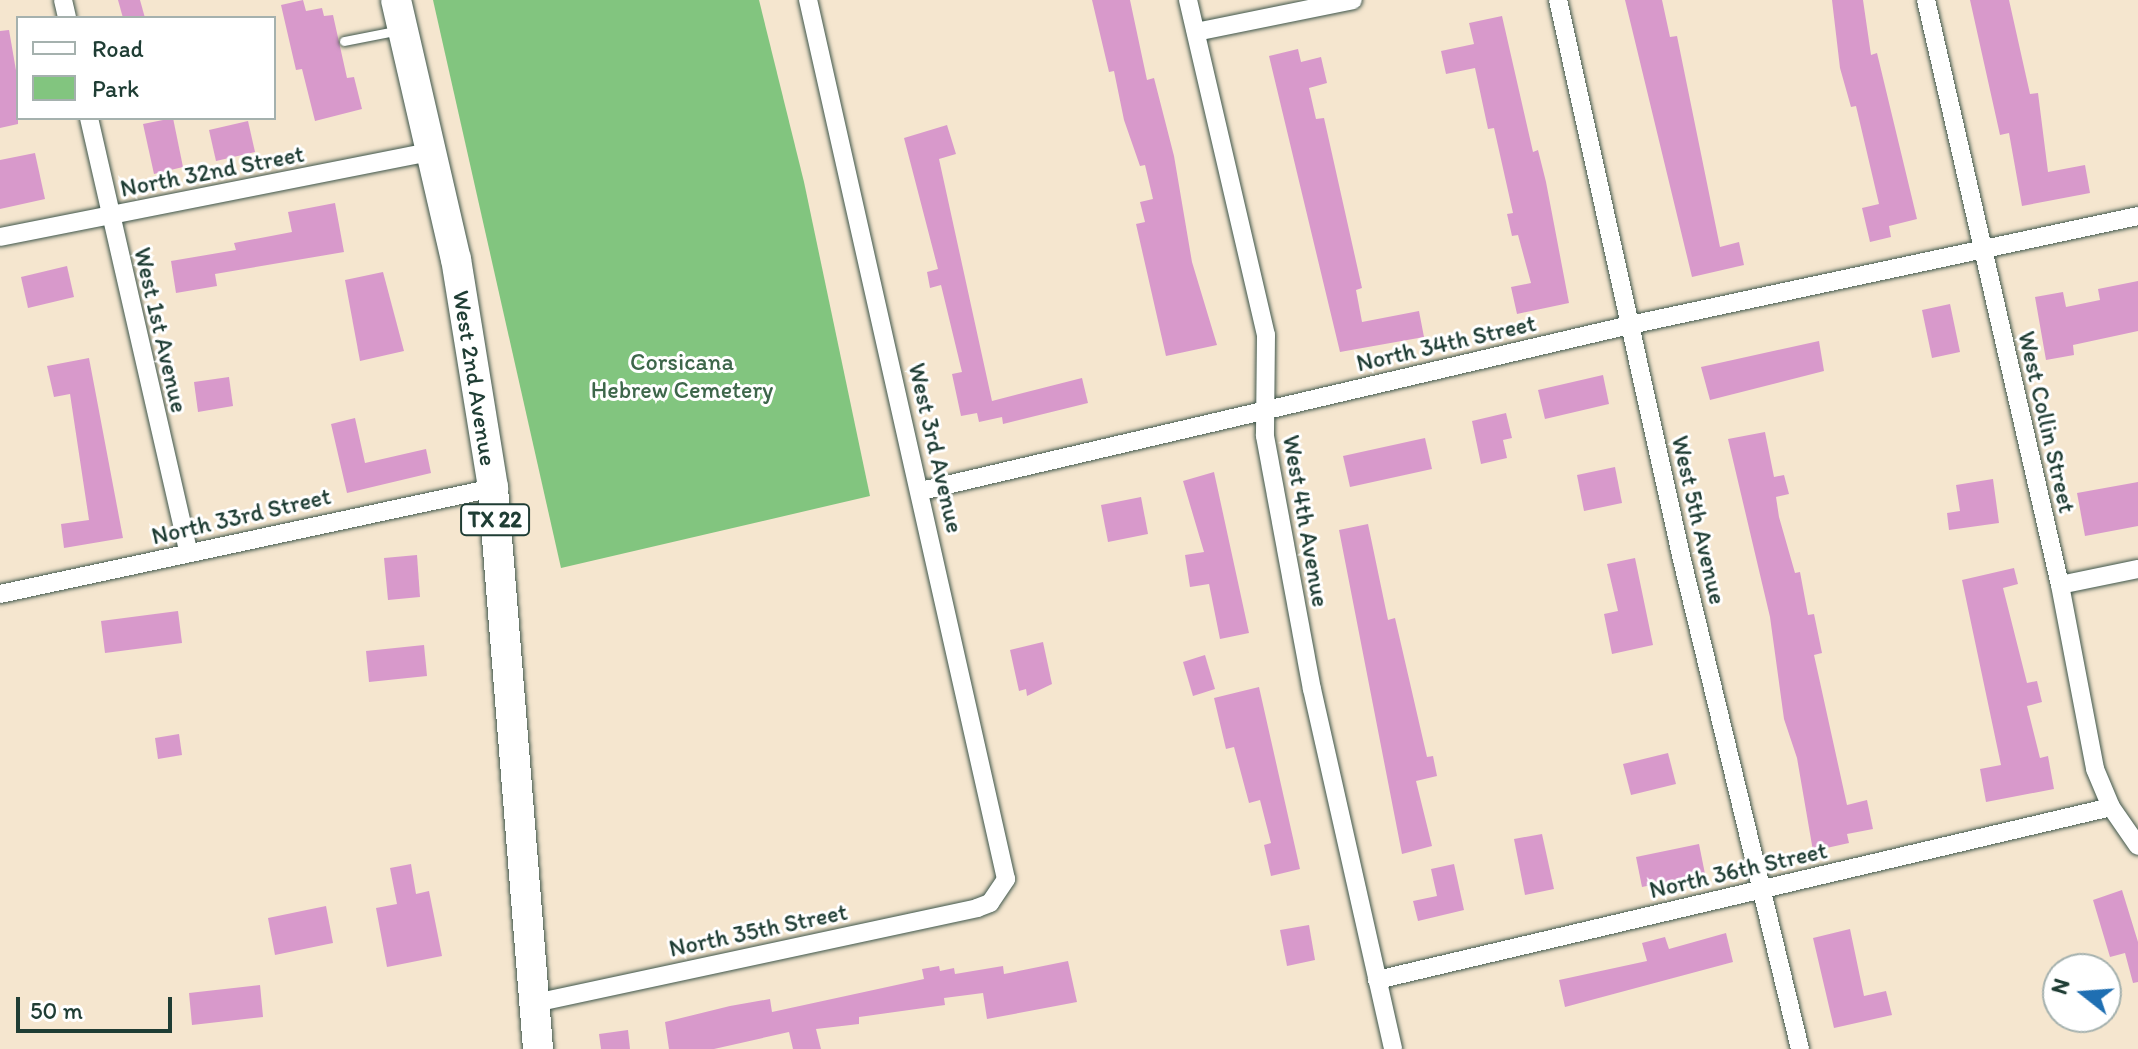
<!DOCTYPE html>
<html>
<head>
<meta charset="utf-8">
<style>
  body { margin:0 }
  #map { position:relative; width:2138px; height:1049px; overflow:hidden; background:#f5e6cf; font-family:Itim,sans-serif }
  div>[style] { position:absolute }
  .green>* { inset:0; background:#82c57f }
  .building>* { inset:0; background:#d899cb }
  .roads { filter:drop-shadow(0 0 2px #3f564b) drop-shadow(0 0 2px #3f564b) }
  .service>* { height:9px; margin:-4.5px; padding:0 4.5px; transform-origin:4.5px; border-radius:4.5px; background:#fff }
  .minor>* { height:18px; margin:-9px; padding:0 9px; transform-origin:9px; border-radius:9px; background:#fff }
  .primary>* { height:30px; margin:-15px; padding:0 15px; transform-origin:15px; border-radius:15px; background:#fff }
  span { translate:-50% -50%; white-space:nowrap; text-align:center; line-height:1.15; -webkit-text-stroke:6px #fff; paint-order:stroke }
  .shield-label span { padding:2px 6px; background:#fff; border:2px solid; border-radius:6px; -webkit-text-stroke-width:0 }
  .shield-label { font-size:22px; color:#1f3d34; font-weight:700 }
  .street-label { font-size:24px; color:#1f3d34 }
  .park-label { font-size:24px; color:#3d664a }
  .legend { position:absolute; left:16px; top:16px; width:260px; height:104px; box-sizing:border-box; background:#fff; border:2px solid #a5b1ae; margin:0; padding:10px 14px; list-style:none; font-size:24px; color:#1f3d34 }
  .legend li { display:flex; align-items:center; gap:16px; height:40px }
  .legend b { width:40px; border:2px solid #a5b1ae }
  .north { position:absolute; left:2042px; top:953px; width:80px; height:80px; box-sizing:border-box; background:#fff; border:2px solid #a5b1ae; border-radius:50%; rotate:287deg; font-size:22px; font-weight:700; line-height:32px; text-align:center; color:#1f3d34 }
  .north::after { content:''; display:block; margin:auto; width:28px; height:36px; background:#1f6fb2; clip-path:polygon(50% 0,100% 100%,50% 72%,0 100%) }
  .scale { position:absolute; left:16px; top:997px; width:156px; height:36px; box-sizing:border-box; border:4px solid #1f3d34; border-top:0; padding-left:10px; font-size:24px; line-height:28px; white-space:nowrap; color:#1f3d34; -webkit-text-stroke:6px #fff; paint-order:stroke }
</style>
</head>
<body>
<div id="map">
  <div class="green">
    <div style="clip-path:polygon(433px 0,759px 0,804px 182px,870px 496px,561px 568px)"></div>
  </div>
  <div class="building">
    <div style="clip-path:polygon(118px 0,140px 0,145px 18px,123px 18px)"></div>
    <div style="clip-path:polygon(303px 0,306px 11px,322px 8px,324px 16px,333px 15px,347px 78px,354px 77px,362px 109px,315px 121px,302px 69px,296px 70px,281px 5px)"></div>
    <div style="clip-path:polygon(1092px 0,1130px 0,1147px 80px,1154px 78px,1174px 156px,1192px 262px,1217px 345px,1166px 356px,1136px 224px,1145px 222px,1140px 202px,1153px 199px,1145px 165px,1140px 166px,1124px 120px,1114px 71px,1109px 72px)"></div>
    <div style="clip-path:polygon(1625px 0,1662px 0,1670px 37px,1677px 36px,1720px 247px,1739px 242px,1744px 265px,1692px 277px)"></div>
    <div style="clip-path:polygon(1832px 0,1863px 0,1871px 55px,1877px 53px,1917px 219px,1889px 226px,1891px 237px,1870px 242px,1862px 208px,1879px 204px,1856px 106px,1851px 107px,1840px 68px)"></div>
    <div style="clip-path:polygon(1970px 0,2009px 0,2030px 94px,2038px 93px,2048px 172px,2085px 165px,2090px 193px,2022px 206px,2009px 133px,2000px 135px)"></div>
    <div style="clip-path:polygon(1502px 16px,1533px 152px,1538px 150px,1546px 182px,1569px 303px,1517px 314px,1511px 287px,1531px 283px,1518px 235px,1512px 236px,1507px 214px,1513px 213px,1494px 128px,1488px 129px,1475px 68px,1446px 74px,1441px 51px,1474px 44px,1469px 23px)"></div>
    <div style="clip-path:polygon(9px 30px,18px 82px,18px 124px,0 128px,0 31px)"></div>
    <div style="clip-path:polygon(1298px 49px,1301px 62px,1321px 57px,1327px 83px,1309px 88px,1316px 119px,1324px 118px,1362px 288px,1356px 290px,1362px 322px,1419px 311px,1424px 337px,1340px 352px,1269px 56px)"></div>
    <div style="clip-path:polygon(173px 118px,183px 167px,154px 174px,143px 124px)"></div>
    <div style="clip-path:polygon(248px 121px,255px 152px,216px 161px,209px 130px)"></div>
    <div style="clip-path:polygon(947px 125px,956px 154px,939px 159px,992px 401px,1082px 378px,1088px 403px,1003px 424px,1002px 417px,979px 422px,977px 413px,961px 416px,952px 374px,962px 372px,941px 285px,930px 288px,927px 272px,938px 269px,904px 138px)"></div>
    <div style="clip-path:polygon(35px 153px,45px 199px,0 209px,0 160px)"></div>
    <div style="clip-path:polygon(335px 203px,344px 252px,215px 274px,217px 286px,176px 293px,171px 261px,236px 250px,234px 243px,292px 232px,288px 212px)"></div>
    <div style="clip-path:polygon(67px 266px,74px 297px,28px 308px,21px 277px)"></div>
    <div style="clip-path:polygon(383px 272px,404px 351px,360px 361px,345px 280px)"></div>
    <div style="clip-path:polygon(2138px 281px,2138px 331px,2073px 345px,2074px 355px,2046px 360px,2035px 297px,2063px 292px,2066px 307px,2100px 300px,2098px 289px)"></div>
    <div style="clip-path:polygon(1950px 304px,1960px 352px,1932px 358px,1922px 310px)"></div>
    <div style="clip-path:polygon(1819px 341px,1824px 371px,1710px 400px,1701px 367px)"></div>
    <div style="clip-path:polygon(89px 358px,123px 538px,64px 548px,61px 524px,89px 520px,70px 394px,54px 397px,47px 366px)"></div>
    <div style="clip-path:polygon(1603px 375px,1609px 404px,1545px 419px,1538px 390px)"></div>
    <div style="clip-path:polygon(229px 377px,233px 406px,198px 412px,194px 382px)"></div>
    <div style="clip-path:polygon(1506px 413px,1512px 438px,1503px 440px,1507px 458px,1481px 464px,1472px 421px)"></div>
    <div style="clip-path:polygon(355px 418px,365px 463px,426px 449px,431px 473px,347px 493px,331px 424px)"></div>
    <div style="clip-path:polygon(1765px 432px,1774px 477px,1784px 475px,1789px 494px,1776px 497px,1779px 517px,1795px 573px,1800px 572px,1808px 615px,1814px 614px,1822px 653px,1814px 655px,1847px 805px,1867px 800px,1873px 829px,1847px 834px,1849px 843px,1813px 851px,1797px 758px,1784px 719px,1770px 617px,1728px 439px)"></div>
    <div style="clip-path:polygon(1425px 438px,1432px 469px,1350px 487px,1343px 456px)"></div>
    <div style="clip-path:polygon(1615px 467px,1622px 503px,1584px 511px,1577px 475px)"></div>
    <div style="clip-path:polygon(1214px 472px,1249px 633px,1220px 639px,1209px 584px,1190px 587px,1185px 555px,1204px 552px,1183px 481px)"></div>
    <div style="clip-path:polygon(1993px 479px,1999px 523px,1949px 530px,1947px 513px,1960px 511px,1956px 485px)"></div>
    <div style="clip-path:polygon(2138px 482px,2138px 526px,2085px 536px,2077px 493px)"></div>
    <div style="clip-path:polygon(1141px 497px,1148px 534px,1108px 542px,1101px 505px)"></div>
    <div style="clip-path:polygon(1368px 524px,1388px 620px,1395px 618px,1427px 757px,1433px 756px,1437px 776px,1416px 781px,1432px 846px,1402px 854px,1339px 530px)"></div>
    <div style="clip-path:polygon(417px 555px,420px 597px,388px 600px,384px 558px)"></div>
    <div style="clip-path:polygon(1635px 558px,1653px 645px,1612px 654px,1604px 614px,1618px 611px,1607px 564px)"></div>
    <div style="clip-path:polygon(2014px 568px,2018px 584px,2003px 588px,2027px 683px,2037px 681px,2042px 702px,2027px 706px,2040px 758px,2048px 756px,2054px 789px,1986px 802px,1980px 769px,2001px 765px,1962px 580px)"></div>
    <div style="clip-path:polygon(178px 611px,182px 643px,105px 653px,101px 621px)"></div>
    <div style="clip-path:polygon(1043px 642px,1052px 684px,1027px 696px,1026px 689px,1019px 691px,1010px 650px)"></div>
    <div style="clip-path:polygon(424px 645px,427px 676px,369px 682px,366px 651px)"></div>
    <div style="clip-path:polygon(1205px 655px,1215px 689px,1193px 696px,1183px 662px)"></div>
    <div style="clip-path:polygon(1259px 687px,1300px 869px,1271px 876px,1264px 845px,1271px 843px,1260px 800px,1249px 803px,1234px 747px,1226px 749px,1214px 698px)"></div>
    <div style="clip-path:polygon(179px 734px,182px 755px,158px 759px,155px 738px)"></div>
    <div style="clip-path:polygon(1668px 753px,1676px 784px,1631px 795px,1623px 764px)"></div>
    <div style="clip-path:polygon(1542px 834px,1554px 889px,1525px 895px,1514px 839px)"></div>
    <div style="clip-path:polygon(1699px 844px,1705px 874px,1642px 887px,1636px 857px)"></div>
    <div style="clip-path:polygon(411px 864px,416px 894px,429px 891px,442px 956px,387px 967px,376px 908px,397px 904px,390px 868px)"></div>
    <div style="clip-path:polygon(1454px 864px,1464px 910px,1418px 921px,1413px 901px,1437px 896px,1431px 869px)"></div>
    <div style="clip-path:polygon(2122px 890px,2138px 942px,2138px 982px,2133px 983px,2125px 953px,2110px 957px,2093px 900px)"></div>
    <div style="clip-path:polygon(326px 906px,333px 943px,275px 955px,268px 918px)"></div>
    <div style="clip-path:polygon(1309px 925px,1315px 960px,1287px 966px,1280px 930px)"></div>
    <div style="clip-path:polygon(1850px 929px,1864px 996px,1886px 991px,1892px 1015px,1834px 1028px,1813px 938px)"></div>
    <div style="clip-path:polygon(1726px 933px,1733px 962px,1565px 1007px,1559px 980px,1647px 961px,1642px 943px,1665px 937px,1669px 949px)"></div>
    <div style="clip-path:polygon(1068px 961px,1077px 1002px,987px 1019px,983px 993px,944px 998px,945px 1005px,859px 1017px,859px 1024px,816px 1029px,821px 1049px,793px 1049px,789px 1032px,714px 1049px,669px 1049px,665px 1022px,730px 1006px,770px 999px,772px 1012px,924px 979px,922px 969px,939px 966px,940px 971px,954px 968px,955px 974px,1003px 966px,1004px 974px)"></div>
    <div style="clip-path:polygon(260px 985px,263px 1017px,192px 1025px,189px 993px)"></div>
    <div style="clip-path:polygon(628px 1030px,630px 1049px,601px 1049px,599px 1034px)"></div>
  </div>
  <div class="roads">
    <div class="service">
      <div style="left:344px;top:41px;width:57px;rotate:-11.1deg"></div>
    </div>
    <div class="minor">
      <div style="left:63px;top:0;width:18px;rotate:77deg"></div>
      <div style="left:1188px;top:0;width:344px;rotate:76.9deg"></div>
      <div style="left:1266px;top:335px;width:101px;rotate:90.6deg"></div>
      <div style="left:1265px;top:436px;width:257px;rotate:79.5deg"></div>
      <div style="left:1312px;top:689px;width:369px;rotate:77.3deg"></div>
      <div style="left:1558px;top:0;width:574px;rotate:77.51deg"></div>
      <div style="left:1682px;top:560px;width:503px;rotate:76.43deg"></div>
      <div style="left:1926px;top:0;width:600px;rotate:77.1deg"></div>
      <div style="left:2060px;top:585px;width:187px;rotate:79.2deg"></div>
      <div style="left:2095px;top:769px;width:41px;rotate:67.2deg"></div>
      <div style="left:2111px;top:807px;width:47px;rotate:55.3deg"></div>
      <div style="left:1196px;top:32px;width:160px;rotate:-11.5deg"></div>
      <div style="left:89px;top:118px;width:446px;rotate:77.1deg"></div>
      <div style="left:0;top:237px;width:441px;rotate:-11.2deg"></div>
      <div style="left:921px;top:491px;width:728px;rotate:-13.18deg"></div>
      <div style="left:1630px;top:325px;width:520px;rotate:-12.11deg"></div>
      <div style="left:2060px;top:585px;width:80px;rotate:-11.6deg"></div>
      <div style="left:0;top:594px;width:504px;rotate:-12.13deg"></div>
      <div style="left:1377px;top:980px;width:754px;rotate:-13.26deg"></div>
      <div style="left:535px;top:1003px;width:452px;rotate:-12.1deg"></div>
      <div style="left:977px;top:908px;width:14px;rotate:-21deg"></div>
      <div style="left:990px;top:903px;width:29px;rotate:-56deg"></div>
      <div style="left:1006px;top:879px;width:901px;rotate:-102.69deg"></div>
    </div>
    <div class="primary">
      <div style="left:396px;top:0;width:266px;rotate:77deg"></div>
      <div style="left:456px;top:259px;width:232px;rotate:80.8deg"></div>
      <div style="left:493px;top:488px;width:563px;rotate:85.41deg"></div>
    </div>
  </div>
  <div class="shield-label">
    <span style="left:495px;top:520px">TX 22</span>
  </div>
  <div class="street-label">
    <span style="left:212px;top:171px;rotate:-11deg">North 32nd Street</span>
    <span style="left:161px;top:330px;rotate:77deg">West 1st Avenue</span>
    <span style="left:1446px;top:343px;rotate:-13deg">North 34th Street</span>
    <span style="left:475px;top:378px;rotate:81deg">West 2nd Avenue</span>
    <span style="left:2047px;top:422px;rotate:77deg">West Collin Street</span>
    <span style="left:936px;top:448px;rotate:77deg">West 3rd Avenue</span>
    <span style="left:241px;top:516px;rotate:-13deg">North 33rd Street</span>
    <span style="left:1699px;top:520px;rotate:77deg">West 5th Avenue</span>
    <span style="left:1306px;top:521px;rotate:80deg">West 4th Avenue</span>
    <span style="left:1738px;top:870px;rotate:-13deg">North 36th Street</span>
    <span style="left:758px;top:930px;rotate:-12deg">North 35th Street</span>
  </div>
  <div class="park-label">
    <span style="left:682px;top:376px">Corsicana<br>Hebrew Cemetery</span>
  </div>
  <ul class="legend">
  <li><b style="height:10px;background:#fff"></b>Road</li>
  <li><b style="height:22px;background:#82c57f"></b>Park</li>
  </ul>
  <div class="north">N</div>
  <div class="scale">50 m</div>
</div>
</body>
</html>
